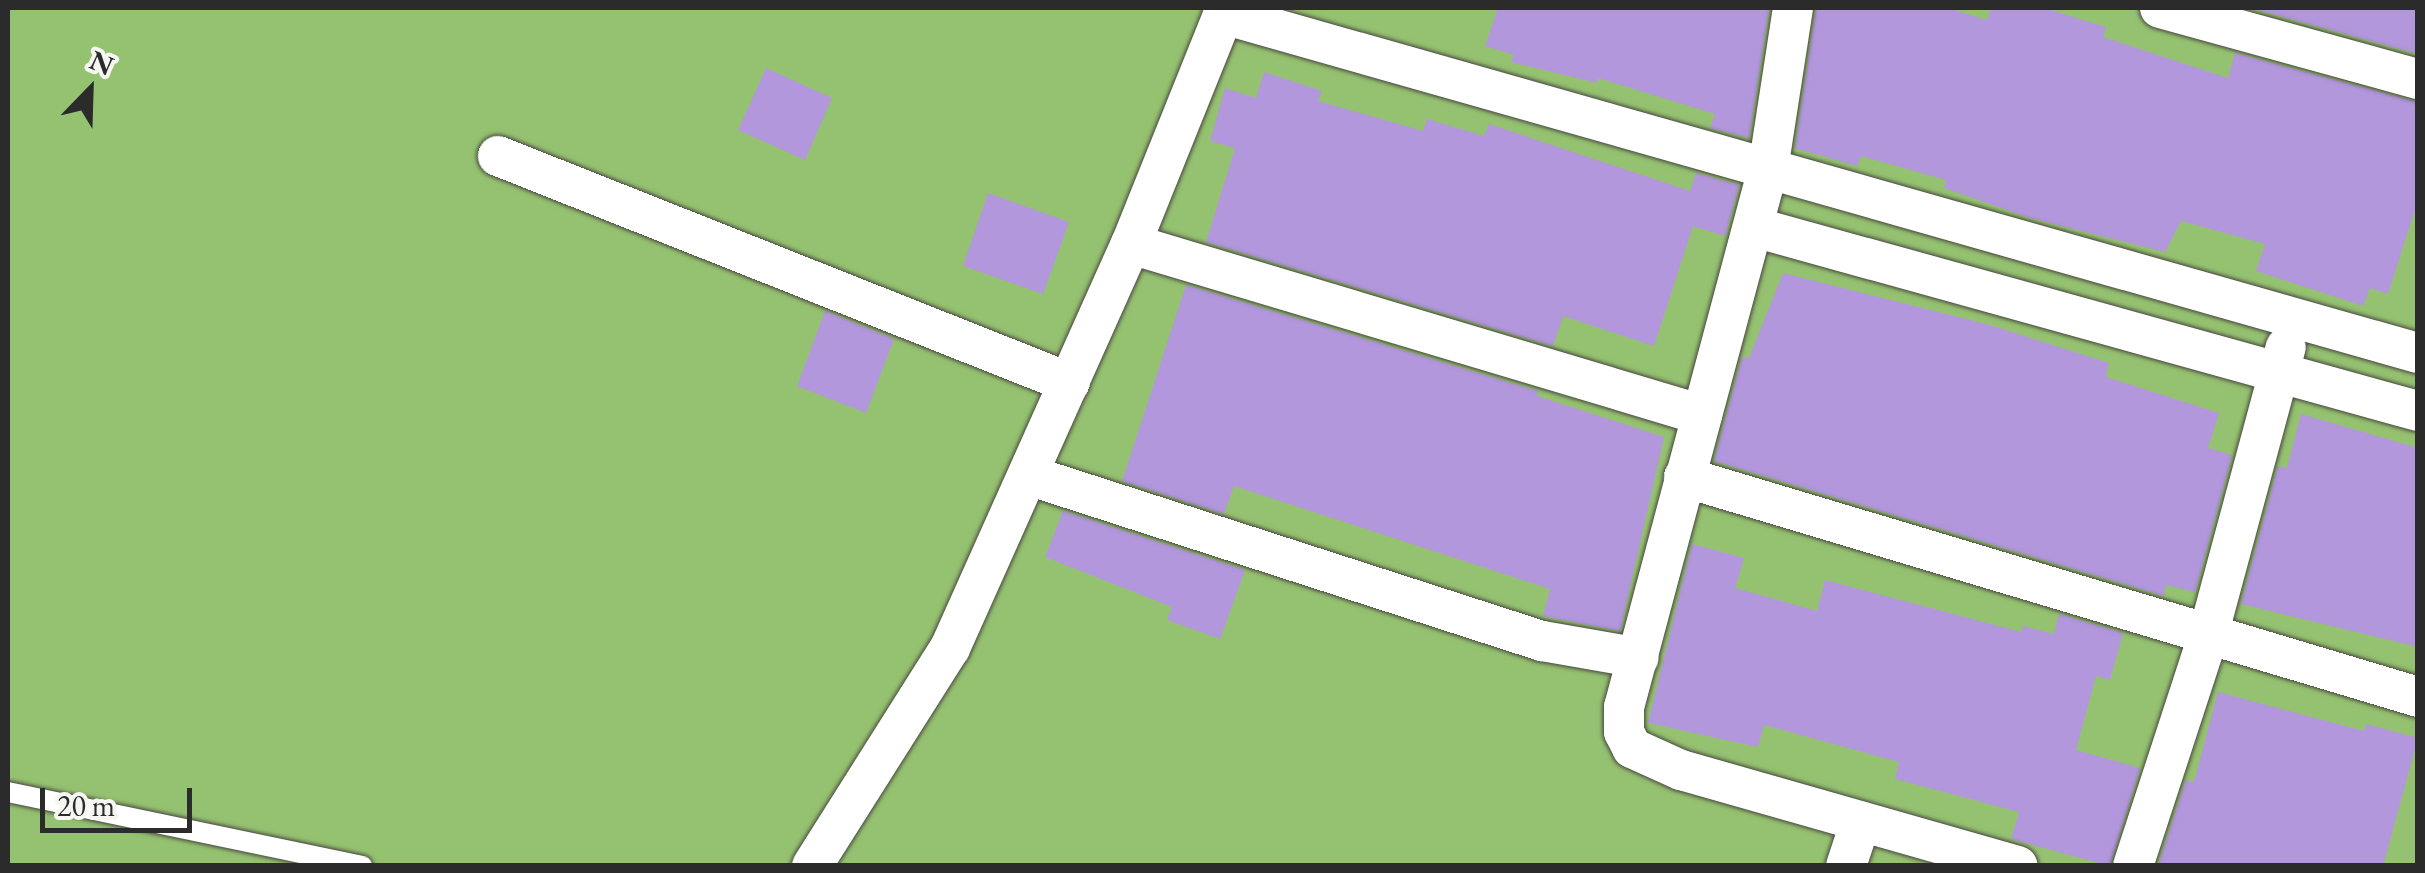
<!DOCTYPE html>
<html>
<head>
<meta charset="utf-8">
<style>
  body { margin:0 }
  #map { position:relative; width:2425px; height:873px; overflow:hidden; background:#efdebe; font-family:"EB Garamond",serif }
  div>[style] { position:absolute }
  .green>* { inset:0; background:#95c270 }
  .building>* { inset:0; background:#b297dc }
  .roads { filter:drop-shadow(0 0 2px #484641) drop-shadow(0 0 2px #484641) }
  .lane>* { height:20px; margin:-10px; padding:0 10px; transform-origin:10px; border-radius:10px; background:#fff }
  .street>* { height:40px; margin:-20px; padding:0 20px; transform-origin:20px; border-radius:20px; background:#fff }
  span { translate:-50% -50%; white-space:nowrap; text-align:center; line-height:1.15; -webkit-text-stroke:9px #f6f6f2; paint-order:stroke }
  .frame { position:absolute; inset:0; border:10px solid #2b2b2b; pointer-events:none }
  .north { position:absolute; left:40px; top:40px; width:100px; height:100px; -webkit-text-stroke:8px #f6f6f2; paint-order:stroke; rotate:23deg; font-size:28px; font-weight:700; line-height:40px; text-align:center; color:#2b2b2b }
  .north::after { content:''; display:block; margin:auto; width:35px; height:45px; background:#2b2b2b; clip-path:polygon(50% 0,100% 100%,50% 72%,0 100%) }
  .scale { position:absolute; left:40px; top:788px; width:152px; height:45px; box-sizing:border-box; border:5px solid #2b2b2b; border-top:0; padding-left:12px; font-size:30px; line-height:35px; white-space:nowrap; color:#2b2b2b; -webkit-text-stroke:8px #f6f6f2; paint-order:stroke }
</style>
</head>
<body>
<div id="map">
  <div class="green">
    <div style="clip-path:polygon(8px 8px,2417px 8px,2417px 865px,8px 865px)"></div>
  </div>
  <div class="building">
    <div style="clip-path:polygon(1498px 8px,1769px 8px,1749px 138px,1710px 128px,1715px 114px,1598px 78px,1597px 83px,1511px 62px,1514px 55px,1485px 46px)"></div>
    <div style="clip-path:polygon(1816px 8px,1947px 8px,1987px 20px,1991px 8px,2044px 8px,2106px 27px,2103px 37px,2228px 78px,2235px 53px,2418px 102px,2418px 200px,2388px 294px,2370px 288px,2363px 306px,2256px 271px,2265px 244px,2181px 221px,2165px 252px,2030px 218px,1944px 188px,1946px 180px,1861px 156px,1857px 166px,1795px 148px)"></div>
    <div style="clip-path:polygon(2250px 8px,2418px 8px,2418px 54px)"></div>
    <div style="clip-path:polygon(766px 68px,832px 98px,805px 160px,738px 130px)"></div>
    <div style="clip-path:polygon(1264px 72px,1322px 91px,1318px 101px,1423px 131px,1427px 119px,1484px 136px,1489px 124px,1690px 191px,1696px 173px,1739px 185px,1725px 236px,1693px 226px,1654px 346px,1563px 316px,1553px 346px,1206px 242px,1235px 148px,1210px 141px,1225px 88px,1256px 98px)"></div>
    <div style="clip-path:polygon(988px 193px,1069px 222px,1043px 294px,963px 266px)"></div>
    <div style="clip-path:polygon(1783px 273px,1990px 325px,2109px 363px,2106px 377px,2219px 413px,2208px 448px,2232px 455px,2195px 592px,2166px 585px,2164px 596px,1714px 461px,1742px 357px,1749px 358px)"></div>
    <div style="clip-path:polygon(1186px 285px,1538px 391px,1537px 396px,1664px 437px,1620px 631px,1543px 616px,1550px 589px,1234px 486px,1224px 514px,1122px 481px)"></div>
    <div style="clip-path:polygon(825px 311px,894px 339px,866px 413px,797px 386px)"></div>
    <div style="clip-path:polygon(2301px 414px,2418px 448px,2418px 647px,2241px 604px,2278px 466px,2287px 468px)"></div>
    <div style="clip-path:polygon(1063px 511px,1245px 570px,1220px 639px,1167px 620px,1172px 607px,1045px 557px)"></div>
    <div style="clip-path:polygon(1692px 544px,1744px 558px,1735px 588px,1817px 611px,1825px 580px,2021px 632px,2023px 626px,2054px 634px,2059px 614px,2123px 633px,2110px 680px,2096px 676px,2076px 750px,2140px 768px,2110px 866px,2011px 839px,2019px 812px,1895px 779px,1899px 762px,1764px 725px,1758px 747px,1648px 723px)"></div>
    <div style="clip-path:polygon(2218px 692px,2364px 731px,2366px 724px,2418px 738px,2383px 866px,2158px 866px,2186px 780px,2194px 782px)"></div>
  </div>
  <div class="roads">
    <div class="lane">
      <div style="left:8px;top:792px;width:362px;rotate:11.8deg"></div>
    </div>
    <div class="street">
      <div style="left:1793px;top:8px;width:163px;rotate:98.8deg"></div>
      <div style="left:1768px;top:169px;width:557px;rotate:104.98deg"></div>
      <div style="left:1624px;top:707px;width:25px;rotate:90deg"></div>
      <div style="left:1624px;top:732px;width:18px;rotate:63deg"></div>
      <div style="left:1632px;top:748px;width:54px;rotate:24.2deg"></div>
      <div style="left:1681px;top:770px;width:350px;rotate:15.9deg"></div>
      <div style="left:2160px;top:8px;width:268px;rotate:15.4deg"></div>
      <div style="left:1223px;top:14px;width:1242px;rotate:15.84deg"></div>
      <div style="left:498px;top:156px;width:615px;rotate:21.65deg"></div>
      <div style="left:1754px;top:227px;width:689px;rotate:15.49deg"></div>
      <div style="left:1131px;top:244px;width:596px;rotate:16.67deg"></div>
      <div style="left:1031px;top:476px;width:537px;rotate:17.9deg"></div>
      <div style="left:1542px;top:641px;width:98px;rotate:9.9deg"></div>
      <div style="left:1684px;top:477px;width:766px;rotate:16.68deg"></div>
      <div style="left:812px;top:866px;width:258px;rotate:-57.7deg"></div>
      <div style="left:950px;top:648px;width:443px;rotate:-65.9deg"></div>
      <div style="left:1131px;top:244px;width:254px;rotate:-68.1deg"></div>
      <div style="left:1846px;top:866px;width:47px;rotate:-71.6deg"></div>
      <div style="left:2133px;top:866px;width:239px;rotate:-71.9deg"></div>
      <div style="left:2207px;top:639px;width:302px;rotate:-74.9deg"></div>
    </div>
  </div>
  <div class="frame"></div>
  <div class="north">N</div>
  <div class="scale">20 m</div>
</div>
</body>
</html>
